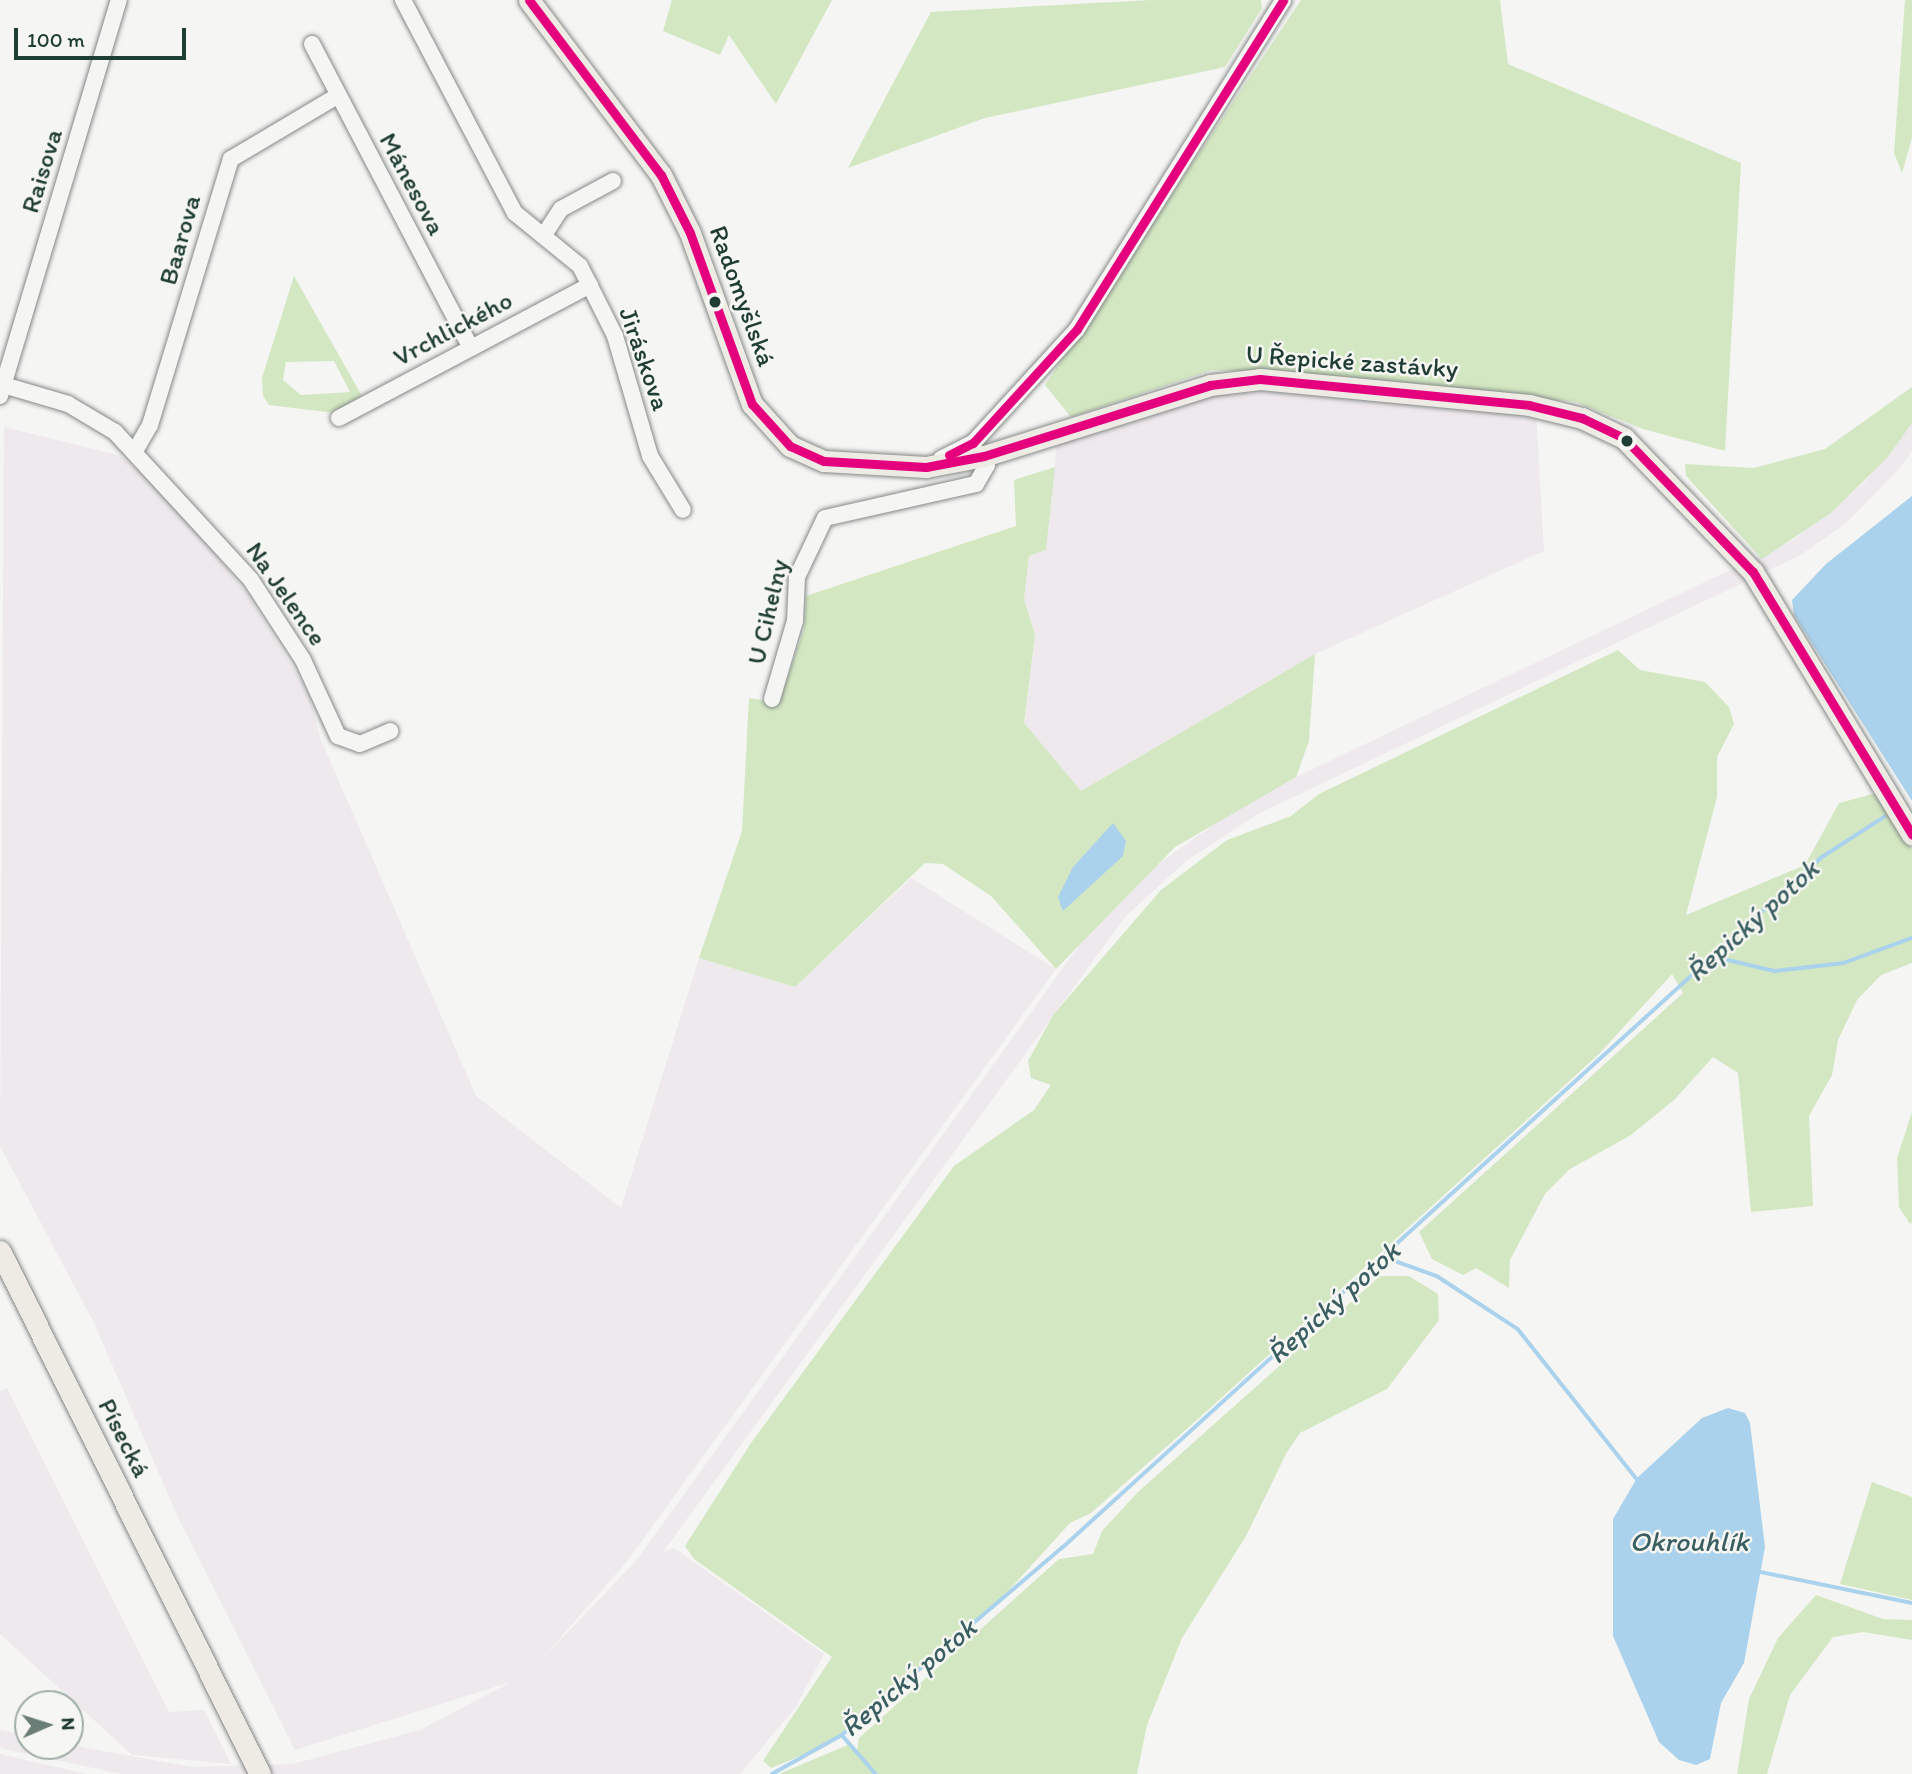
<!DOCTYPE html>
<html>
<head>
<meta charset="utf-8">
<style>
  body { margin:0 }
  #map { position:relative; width:1912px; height:1774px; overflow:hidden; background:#f5f5f3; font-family:Itim,sans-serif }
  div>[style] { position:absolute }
  .built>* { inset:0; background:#eee9ed }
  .green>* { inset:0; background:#d3e8c2 }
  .water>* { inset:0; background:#abd2ec }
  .stream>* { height:3.5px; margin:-1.75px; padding:0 1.75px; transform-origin:1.75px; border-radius:1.75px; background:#abd2ec }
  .roads { filter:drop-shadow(0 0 2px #858a88) drop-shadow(0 0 2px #858a88) }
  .minor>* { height:16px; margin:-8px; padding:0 8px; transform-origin:8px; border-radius:8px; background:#f5f5f3 }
  .major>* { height:21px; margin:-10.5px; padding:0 10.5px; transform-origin:10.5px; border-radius:10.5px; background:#eeebe4 }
  .bus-1>* { height:9px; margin:-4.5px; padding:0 4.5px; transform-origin:4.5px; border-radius:4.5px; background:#e5007d }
  .dots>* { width:19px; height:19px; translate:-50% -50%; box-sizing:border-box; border:4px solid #f6f6f2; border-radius:50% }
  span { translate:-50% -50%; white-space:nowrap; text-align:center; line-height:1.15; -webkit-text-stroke:5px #f6f6f2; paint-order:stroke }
  .street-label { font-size:26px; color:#1f3d34 }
  .water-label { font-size:28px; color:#3a5e61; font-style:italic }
  .north { position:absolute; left:14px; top:1690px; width:70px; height:70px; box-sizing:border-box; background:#f6f6f2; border:2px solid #a0aca6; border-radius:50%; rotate:87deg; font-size:19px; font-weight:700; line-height:28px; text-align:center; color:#1f3d34 }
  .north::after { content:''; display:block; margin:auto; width:24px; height:32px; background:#6a7d77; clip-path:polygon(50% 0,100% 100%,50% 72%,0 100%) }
  .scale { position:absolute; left:14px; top:28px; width:172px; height:32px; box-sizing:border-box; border:4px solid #1f3d34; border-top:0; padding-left:9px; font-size:21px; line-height:24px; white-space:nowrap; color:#1f3d34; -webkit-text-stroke:5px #f6f6f2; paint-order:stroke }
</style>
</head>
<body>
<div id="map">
  <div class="built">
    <div style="clip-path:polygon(1253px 388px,1536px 412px,1544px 551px,1315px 654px,1081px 791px,1024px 724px,1035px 635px,1024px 599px,1029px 556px,1046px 550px,1057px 444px,1209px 394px)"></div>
    <div style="clip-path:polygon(1912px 421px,1912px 451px,1899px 469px,1845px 524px,1801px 555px,1258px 814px,1186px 861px,1125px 917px,663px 1552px,674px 1548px,824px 1654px,795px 1708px,740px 1774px,121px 1774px,0 1748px,0 1730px,28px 1736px,28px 1746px,70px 1745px,192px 1767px,293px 1764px,420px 1730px,511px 1682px,295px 1750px,177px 1515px,94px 1323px,0 1146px,4px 427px,118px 455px,163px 489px,248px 595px,308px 692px,321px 740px,476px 1096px,621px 1208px,699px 958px,795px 987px,911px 878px,1056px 969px,628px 1560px,543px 1658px,636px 1561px,1083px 940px,1143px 875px,1250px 799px,1793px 540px,1863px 484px)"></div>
    <div style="clip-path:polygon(7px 1388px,169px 1712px,204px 1710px,231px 1764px,132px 1755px,0 1634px,0 1391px)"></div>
    <div style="clip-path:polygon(0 1754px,87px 1774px,0 1774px)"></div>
  </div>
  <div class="green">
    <div style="clip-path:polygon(672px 0,832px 0,776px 104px,729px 35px,720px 55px,663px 31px)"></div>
    <div style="clip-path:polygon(1150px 0,1261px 0,1262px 8px,1225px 67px,985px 118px,848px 168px,931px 12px)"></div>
    <div style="clip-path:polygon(1301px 0,1500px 0,1508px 64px,1741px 163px,1725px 451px,1643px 429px,1576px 402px,1269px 372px,1212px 370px,1071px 417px,1045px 385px)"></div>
    <div style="clip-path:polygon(1905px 0,1912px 0,1912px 138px,1902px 173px,1894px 153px)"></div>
    <div style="clip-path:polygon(evenodd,294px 276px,362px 396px,335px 413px,269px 405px,263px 396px,262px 378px,294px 276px,334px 361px,350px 392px,301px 395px,283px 380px,286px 362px,334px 361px)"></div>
    <div style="clip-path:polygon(1912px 387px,1912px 423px,1887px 458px,1831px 513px,1762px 559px,1686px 476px,1685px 464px,1754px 468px,1825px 449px)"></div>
    <div style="clip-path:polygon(1055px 467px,1046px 550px,1029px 556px,1024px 599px,1035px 635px,1024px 723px,1081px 791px,1315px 654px,1309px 741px,1296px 777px,1175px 847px,1056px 969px,991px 896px,943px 864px,925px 863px,795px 987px,699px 958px,742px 831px,749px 698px,779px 703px,804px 629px,806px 596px,1016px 526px,1014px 480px)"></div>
    <div style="clip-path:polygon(1618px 650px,1640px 670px,1705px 682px,1729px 707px,1734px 724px,1717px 757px,1717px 797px,1686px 915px,1805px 865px,1839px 803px,1877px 793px,1912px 850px,1912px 963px,1881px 975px,1857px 1000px,1838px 1040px,1832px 1075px,1809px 1116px,1813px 1206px,1751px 1212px,1738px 1073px,1713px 1057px,1674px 1100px,1631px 1135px,1570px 1169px,1545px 1194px,1510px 1260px,1509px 1288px,1476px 1268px,1463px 1275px,1432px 1259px,1419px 1232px,1683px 993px,1672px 974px,1599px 1054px,1198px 1419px,1091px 1513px,1070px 1523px,1000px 1600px,903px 1686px,827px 1745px,771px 1768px,763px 1761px,832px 1657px,694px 1559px,685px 1546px,751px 1443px,954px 1166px,1034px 1110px,1051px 1085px,1031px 1078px,1028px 1061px,1053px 1015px,1161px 890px,1227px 840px,1291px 816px,1319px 794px)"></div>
    <div style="clip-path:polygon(1912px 1112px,1912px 1222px,1910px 1224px,1899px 1207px,1897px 1158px)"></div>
    <div style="clip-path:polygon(1380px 1276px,1409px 1276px,1438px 1294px,1439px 1320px,1387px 1389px,1300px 1433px,1287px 1452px,1246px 1536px,1182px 1638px,1147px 1725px,1137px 1774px,878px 1774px,866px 1760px,877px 1774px,779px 1774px,850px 1744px,857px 1751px,859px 1738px,1059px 1559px,1093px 1554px,1102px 1531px,1138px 1492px)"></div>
    <div style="clip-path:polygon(1872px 1482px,1912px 1497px,1912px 1600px,1840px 1584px)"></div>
    <div style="clip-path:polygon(1816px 1595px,1883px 1619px,1912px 1620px,1912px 1640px,1863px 1632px,1833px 1637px,1790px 1695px,1767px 1774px,1737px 1774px,1749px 1699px,1778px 1638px)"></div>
  </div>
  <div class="water">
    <div style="clip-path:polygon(1912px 496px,1912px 801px,1794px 615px,1792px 600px,1826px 564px)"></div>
    <div style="clip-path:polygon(1113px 823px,1126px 841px,1123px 856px,1063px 911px,1058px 897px,1073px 867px)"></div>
    <div style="clip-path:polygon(1728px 1408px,1745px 1413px,1750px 1423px,1765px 1547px,1744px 1663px,1721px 1703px,1710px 1759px,1696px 1765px,1679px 1760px,1659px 1742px,1613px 1636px,1613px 1519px,1637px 1478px,1702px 1418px)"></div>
  </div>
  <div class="stream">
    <div style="left:1711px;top:956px;width:66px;rotate:13.2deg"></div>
    <div style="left:1775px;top:971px;width:69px;rotate:-6.6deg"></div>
    <div style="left:1844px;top:963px;width:72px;rotate:-20.2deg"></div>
    <div style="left:1381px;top:1256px;width:59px;rotate:19.7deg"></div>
    <div style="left:1437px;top:1276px;width:97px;rotate:33.2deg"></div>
    <div style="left:1518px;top:1329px;width:196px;rotate:51.6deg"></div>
    <div style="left:1756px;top:1571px;width:159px;rotate:11.6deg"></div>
    <div style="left:842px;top:1735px;width:52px;rotate:48.9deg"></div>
    <div style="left:772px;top:1774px;width:80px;rotate:-29.1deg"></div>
    <div style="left:842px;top:1735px;width:289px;rotate:-40.4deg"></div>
    <div style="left:1062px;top:1548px;width:1027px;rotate:-42.28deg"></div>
    <div style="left:1822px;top:857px;width:74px;rotate:-32.8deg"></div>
  </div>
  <div class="roads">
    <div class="minor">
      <div style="left:403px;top:0;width:241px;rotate:62.3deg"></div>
      <div style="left:515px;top:213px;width:84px;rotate:39.2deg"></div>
      <div style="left:580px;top:266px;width:78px;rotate:63.4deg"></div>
      <div style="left:615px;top:336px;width:125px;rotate:73.7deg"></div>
      <div style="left:650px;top:456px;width:63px;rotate:58.6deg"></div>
      <div style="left:312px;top:44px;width:341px;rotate:62.4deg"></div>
      <div style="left:544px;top:235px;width:31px;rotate:-57deg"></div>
      <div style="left:561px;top:209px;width:59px;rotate:-28.3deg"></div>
      <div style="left:0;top:384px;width:71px;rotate:16.4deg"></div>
      <div style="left:68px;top:404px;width:55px;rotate:30.8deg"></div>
      <div style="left:115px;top:432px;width:201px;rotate:47.4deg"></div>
      <div style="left:251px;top:580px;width:95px;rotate:57deg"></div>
      <div style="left:303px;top:660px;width:84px;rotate:65.3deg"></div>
      <div style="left:338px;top:736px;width:23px;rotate:20deg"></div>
      <div style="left:360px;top:744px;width:33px;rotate:-23deg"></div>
      <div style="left:0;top:396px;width:413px;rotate:-73.3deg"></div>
      <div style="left:339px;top:418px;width:284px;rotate:-27.9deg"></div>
      <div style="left:135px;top:451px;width:30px;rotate:-60deg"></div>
      <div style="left:150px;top:425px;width:278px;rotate:-73.1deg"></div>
      <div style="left:231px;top:159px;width:123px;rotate:-30.7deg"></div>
      <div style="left:941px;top:459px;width:36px;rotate:-27deg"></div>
      <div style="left:973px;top:443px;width:154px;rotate:-47.6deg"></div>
      <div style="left:1077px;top:329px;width:388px;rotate:-57.9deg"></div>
      <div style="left:772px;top:699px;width:81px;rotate:-73.6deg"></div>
      <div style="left:795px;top:621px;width:44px;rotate:-87.4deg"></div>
      <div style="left:797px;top:577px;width:65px;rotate:-64.6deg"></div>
      <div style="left:825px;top:518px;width:155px;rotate:-12.7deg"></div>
      <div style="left:976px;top:484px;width:22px;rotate:-60deg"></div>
      <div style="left:987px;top:465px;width:18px;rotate:-131deg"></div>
    </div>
    <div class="major">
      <div style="left:529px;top:0;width:219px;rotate:53deg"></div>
      <div style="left:661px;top:175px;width:65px;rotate:63.4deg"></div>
      <div style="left:690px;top:233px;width:182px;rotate:70.1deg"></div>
      <div style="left:752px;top:404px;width:57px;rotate:47.9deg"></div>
      <div style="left:790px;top:446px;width:37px;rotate:24deg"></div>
      <div style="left:824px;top:461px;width:102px;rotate:3.4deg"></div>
      <div style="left:926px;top:467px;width:59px;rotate:-10.7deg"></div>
      <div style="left:984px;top:456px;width:237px;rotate:-17.4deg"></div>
      <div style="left:1210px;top:385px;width:50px;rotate:-6.8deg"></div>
      <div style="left:1260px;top:379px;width:270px;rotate:5.5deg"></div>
      <div style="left:1529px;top:405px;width:55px;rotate:13.8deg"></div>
      <div style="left:1582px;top:418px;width:47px;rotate:25.5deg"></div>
      <div style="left:1624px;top:438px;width:186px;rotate:46.1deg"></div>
      <div style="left:1753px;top:572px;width:307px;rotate:58.8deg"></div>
      <div style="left:0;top:1251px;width:584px;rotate:63.57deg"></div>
    </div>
  </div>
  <div class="bus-1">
    <div style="left:529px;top:0;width:219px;rotate:53deg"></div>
    <div style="left:661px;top:175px;width:65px;rotate:63.4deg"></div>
    <div style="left:690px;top:233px;width:182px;rotate:70.1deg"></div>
    <div style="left:752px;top:404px;width:57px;rotate:47.9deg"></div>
    <div style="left:790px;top:446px;width:37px;rotate:24deg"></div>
    <div style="left:824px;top:461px;width:102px;rotate:3.4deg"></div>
    <div style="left:926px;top:467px;width:59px;rotate:-10.7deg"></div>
    <div style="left:984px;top:456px;width:237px;rotate:-17.4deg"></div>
    <div style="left:1210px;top:385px;width:50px;rotate:-6.8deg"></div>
    <div style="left:1260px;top:379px;width:270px;rotate:5.5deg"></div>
    <div style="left:1529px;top:405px;width:55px;rotate:13.8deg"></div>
    <div style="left:1582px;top:418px;width:47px;rotate:25.5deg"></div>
    <div style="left:1624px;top:438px;width:186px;rotate:46.1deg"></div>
    <div style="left:1753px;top:572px;width:307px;rotate:58.8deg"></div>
    <div style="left:949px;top:455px;width:27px;rotate:-27deg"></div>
    <div style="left:973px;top:443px;width:154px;rotate:-47.6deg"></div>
    <div style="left:1077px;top:329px;width:388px;rotate:-57.9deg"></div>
  </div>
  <div class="dots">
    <div style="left:715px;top:302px;background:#1f3d34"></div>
    <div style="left:1627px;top:441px;background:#1f3d34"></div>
  </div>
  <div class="street-label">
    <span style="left:42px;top:171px;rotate:-73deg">Raisova</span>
    <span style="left:412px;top:184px;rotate:62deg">Mánesova</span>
    <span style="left:180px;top:240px;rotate:-74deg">Baarova</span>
    <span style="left:742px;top:296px;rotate:70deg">Radomyšlská</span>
    <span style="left:453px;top:329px;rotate:-28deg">Vrchlického</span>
    <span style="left:644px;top:359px;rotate:71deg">Jiráskova</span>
    <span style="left:1352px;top:362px;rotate:4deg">U Řepické zastávky</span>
    <span style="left:286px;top:594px;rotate:55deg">Na Jelence</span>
    <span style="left:768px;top:612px;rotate:-77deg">U Cihelny</span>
    <span style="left:124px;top:1438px;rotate:63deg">Písecká</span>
  </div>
  <div class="water-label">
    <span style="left:1752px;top:920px;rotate:-42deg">Řepický potok</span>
    <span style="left:1333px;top:1302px;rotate:-42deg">Řepický potok</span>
    <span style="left:1689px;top:1541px">Okrouhlík</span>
    <span style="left:908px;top:1677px;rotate:-40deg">Řepický potok</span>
  </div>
  <div class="north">N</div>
  <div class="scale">100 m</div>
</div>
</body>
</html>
